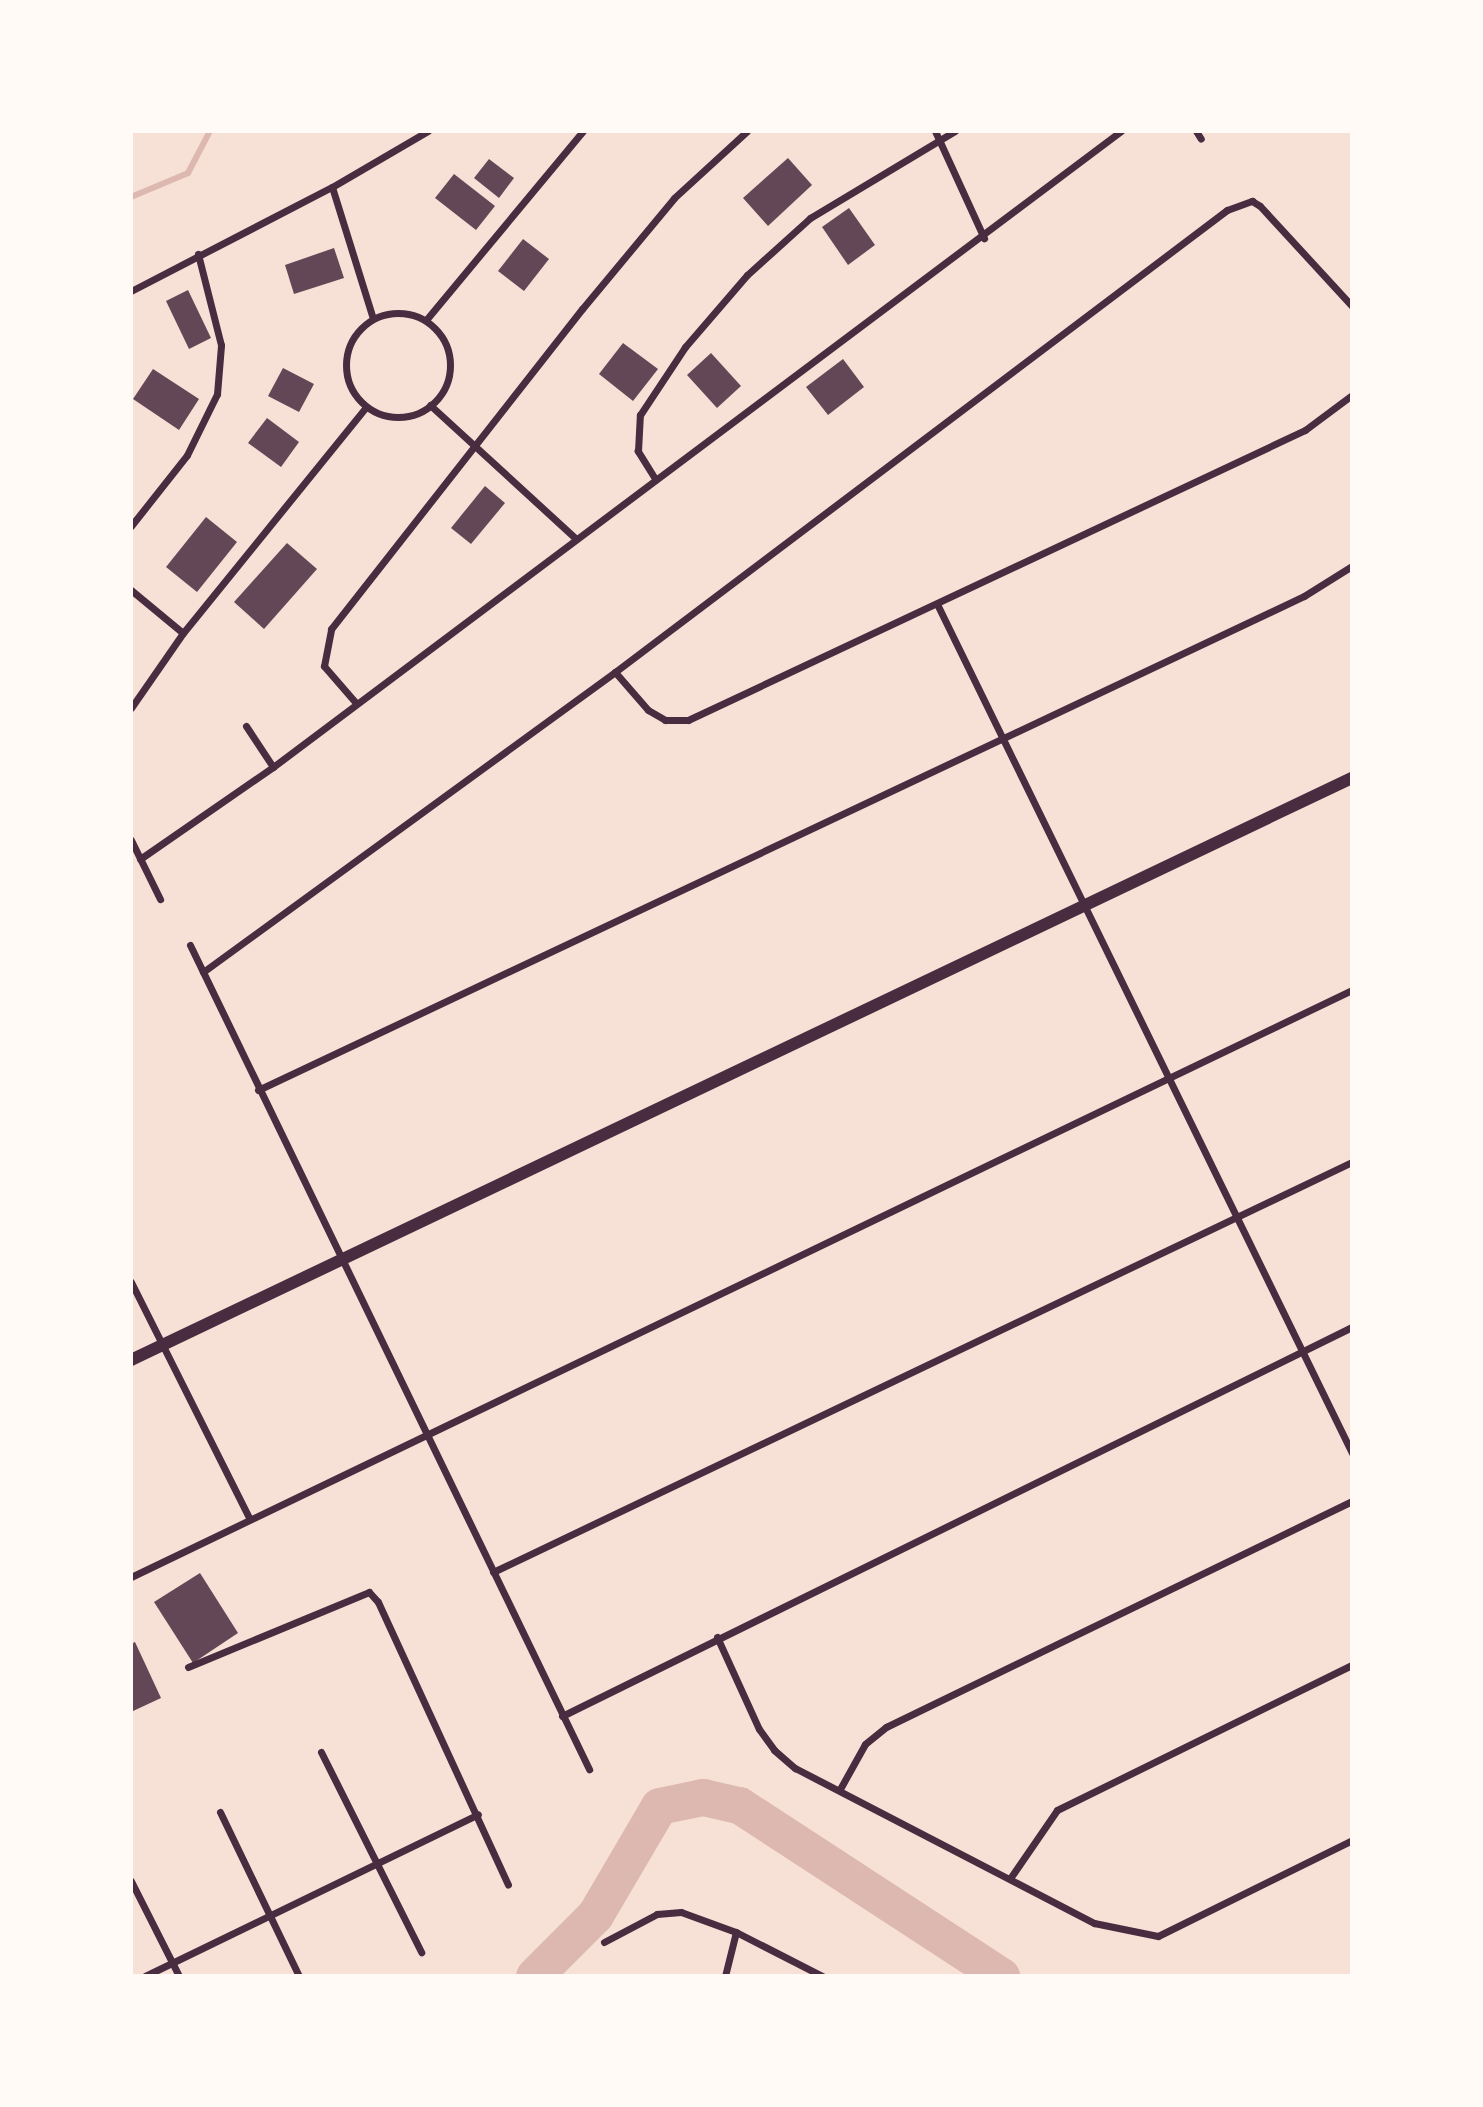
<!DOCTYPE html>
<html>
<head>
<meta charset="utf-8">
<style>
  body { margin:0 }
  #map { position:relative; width:1483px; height:2107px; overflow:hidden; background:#f7e1d7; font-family:Montserrat,sans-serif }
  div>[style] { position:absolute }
  .stream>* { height:6px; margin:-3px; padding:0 3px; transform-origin:3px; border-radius:3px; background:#dcb8b0 }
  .river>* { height:37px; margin:-18.5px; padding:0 18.5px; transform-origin:18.5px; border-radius:18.5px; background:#dcb8b0 }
  .building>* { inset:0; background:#644757 }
  .minor>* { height:7px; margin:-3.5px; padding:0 3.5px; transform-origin:3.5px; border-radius:3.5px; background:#4a2c40 }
  .minor>.ring { margin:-3.5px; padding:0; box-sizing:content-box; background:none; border:7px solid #4a2c40; border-radius:50% }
  .tertiary>* { height:12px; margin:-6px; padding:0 6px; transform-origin:6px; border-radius:6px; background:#4a2c40 }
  span { translate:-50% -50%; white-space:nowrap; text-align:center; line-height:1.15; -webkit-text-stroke:6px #fffaf5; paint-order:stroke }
  .frame { position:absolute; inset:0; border:133px solid #fffaf5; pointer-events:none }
</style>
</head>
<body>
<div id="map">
  <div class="stream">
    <div style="left:131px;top:197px;width:62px;rotate:-22.8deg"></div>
    <div style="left:188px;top:173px;width:47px;rotate:-62.4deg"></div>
  </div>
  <div class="river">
    <div style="left:534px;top:1976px;width:86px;rotate:-45deg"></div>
    <div style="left:595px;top:1915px;width:126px;rotate:-59.6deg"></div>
    <div style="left:659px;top:1806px;width:45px;rotate:-11.6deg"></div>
    <div style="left:703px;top:1797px;width:37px;rotate:13deg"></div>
    <div style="left:739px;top:1805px;width:313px;rotate:33.1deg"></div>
  </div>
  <div class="building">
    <div style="clip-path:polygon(788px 158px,812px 185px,768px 226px,743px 198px)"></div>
    <div style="clip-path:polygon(489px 159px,514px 178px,499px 198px,474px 178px)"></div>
    <div style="clip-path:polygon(454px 174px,495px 206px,476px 230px,435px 198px)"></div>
    <div style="clip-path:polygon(849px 208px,875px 245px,848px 265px,822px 227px)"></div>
    <div style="clip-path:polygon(523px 239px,549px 259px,524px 291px,498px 271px)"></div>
    <div style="clip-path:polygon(334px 248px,344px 278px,294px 294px,285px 265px)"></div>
    <div style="clip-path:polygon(188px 290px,211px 338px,189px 349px,166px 301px)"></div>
    <div style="clip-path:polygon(623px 343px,658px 369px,633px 401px,599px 374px)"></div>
    <div style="clip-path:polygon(711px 353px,741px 386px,717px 408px,687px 375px)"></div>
    <div style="clip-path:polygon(843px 359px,864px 387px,828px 415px,806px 387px)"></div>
    <div style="clip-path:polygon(283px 368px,314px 384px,299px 412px,268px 396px)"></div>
    <div style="clip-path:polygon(153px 369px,199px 399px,179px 430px,133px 399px)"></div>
    <div style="clip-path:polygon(267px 418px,299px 442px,281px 467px,248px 443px)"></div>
    <div style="clip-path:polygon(485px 486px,505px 503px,471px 544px,451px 528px)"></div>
    <div style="clip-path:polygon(206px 517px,237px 542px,197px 592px,166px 567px)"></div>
    <div style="clip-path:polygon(287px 543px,317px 569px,264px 629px,234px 602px)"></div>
    <div style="clip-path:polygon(200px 1573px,238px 1633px,193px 1663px,154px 1602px)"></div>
    <div style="clip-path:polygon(135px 1642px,161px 1698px,131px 1712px,131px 1644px)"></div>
  </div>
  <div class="minor">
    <div style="left:935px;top:131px;width:118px;rotate:65.4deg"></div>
    <div style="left:1196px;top:131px;width:9px;rotate:58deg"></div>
    <div style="left:332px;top:187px;width:138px;rotate:72.7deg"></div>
    <div style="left:131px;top:291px;width:226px;rotate:-27.4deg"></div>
    <div style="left:332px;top:187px;width:111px;rotate:-30.3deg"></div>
    <div class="ring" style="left:346px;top:313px;width:97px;height:97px"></div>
    <div style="left:426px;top:320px;width:246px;rotate:-50.3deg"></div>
    <div style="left:430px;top:405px;width:197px;rotate:42.5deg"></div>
    <div style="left:654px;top:477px;width:31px;rotate:-122deg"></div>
    <div style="left:638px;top:451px;width:36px;rotate:-87deg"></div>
    <div style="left:640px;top:415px;width:82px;rotate:-56.5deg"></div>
    <div style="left:685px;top:347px;width:95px;rotate:-49.3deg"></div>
    <div style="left:747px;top:275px;width:85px;rotate:-42.1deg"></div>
    <div style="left:810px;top:218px;width:169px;rotate:-31deg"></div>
    <div style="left:131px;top:526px;width:90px;rotate:-51.7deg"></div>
    <div style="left:187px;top:455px;width:68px;rotate:-63.8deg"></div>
    <div style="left:217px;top:394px;width:49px;rotate:-85.3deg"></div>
    <div style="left:221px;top:345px;width:94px;rotate:-104.2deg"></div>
    <div style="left:131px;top:590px;width:67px;rotate:39.6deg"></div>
    <div style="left:938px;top:606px;width:943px;rotate:63.95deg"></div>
    <div style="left:615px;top:672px;width:50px;rotate:49deg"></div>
    <div style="left:648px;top:710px;width:20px;rotate:30deg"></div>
    <div style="left:665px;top:720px;width:23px"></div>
    <div style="left:688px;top:720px;width:682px;rotate:-25.17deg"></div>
    <div style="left:1305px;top:430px;width:59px;rotate:-36.7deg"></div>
    <div style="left:356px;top:703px;width:49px;rotate:-130.9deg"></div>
    <div style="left:324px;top:666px;width:38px;rotate:-79deg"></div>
    <div style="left:331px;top:629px;width:407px;rotate:-51.9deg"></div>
    <div style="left:582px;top:309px;width:144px;rotate:-50.3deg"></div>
    <div style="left:674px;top:198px;width:99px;rotate:-42.5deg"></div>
    <div style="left:131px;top:708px;width:91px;rotate:-55.3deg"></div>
    <div style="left:183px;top:633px;width:291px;rotate:-51deg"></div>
    <div style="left:246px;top:726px;width:49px;rotate:56.6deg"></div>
    <div style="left:131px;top:840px;width:66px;rotate:63.8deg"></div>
    <div style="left:140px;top:859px;width:162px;rotate:-34.7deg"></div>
    <div style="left:273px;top:767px;width:1060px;rotate:-36.87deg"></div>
    <div style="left:190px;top:945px;width:916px;rotate:64.16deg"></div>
    <div style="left:203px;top:972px;width:510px;rotate:-36.06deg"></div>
    <div style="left:615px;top:672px;width:767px;rotate:-37.05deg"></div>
    <div style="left:1227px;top:210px;width:27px;rotate:-20deg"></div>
    <div style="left:1252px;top:201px;width:9px;rotate:32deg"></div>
    <div style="left:1260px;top:206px;width:136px;rotate:47.4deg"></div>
    <div style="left:258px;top:1090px;width:1157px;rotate:-25.28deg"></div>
    <div style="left:1304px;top:596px;width:57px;rotate:-32deg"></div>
    <div style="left:131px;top:1282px;width:264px;rotate:63.4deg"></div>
    <div style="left:493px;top:1572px;width:952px;rotate:-25.52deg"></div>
    <div style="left:131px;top:1577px;width:1355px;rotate:-25.68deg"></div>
    <div style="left:717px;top:1637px;width:101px;rotate:65.5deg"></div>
    <div style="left:759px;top:1729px;width:26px;rotate:54deg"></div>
    <div style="left:774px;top:1750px;width:28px;rotate:41deg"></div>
    <div style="left:795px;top:1768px;width:337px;rotate:27.4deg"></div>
    <div style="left:1094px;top:1923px;width:65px;rotate:11.5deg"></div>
    <div style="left:1158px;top:1936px;width:216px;rotate:-26.3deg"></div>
    <div style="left:188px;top:1667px;width:196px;rotate:-22.5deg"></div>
    <div style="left:369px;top:1592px;width:13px;rotate:48deg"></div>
    <div style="left:378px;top:1602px;width:311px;rotate:65.3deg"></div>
    <div style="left:562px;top:1716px;width:881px;rotate:-26.22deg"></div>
    <div style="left:321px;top:1752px;width:224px;rotate:63.4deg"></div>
    <div style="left:840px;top:1789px;width:51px;rotate:-60.9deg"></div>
    <div style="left:865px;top:1744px;width:27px;rotate:-39deg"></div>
    <div style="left:886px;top:1727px;width:518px;rotate:-25.87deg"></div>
    <div style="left:220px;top:1812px;width:182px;rotate:64.3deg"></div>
    <div style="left:1011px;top:1877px;width:81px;rotate:-55.5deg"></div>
    <div style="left:1057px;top:1810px;width:329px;rotate:-26.2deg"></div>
    <div style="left:131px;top:1881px;width:106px;rotate:63.2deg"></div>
    <div style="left:604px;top:1942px;width:60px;rotate:-27.8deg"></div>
    <div style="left:657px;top:1914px;width:24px;rotate:-5deg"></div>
    <div style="left:681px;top:1912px;width:59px;rotate:20deg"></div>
    <div style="left:736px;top:1932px;width:97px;rotate:27.1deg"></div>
    <div style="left:145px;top:1976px;width:370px;rotate:-25.9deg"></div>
    <div style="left:725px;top:1976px;width:45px;rotate:-76deg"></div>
  </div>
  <div class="tertiary">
    <div style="left:131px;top:1360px;width:1353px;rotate:-25.49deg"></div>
  </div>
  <div class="frame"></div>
</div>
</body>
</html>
